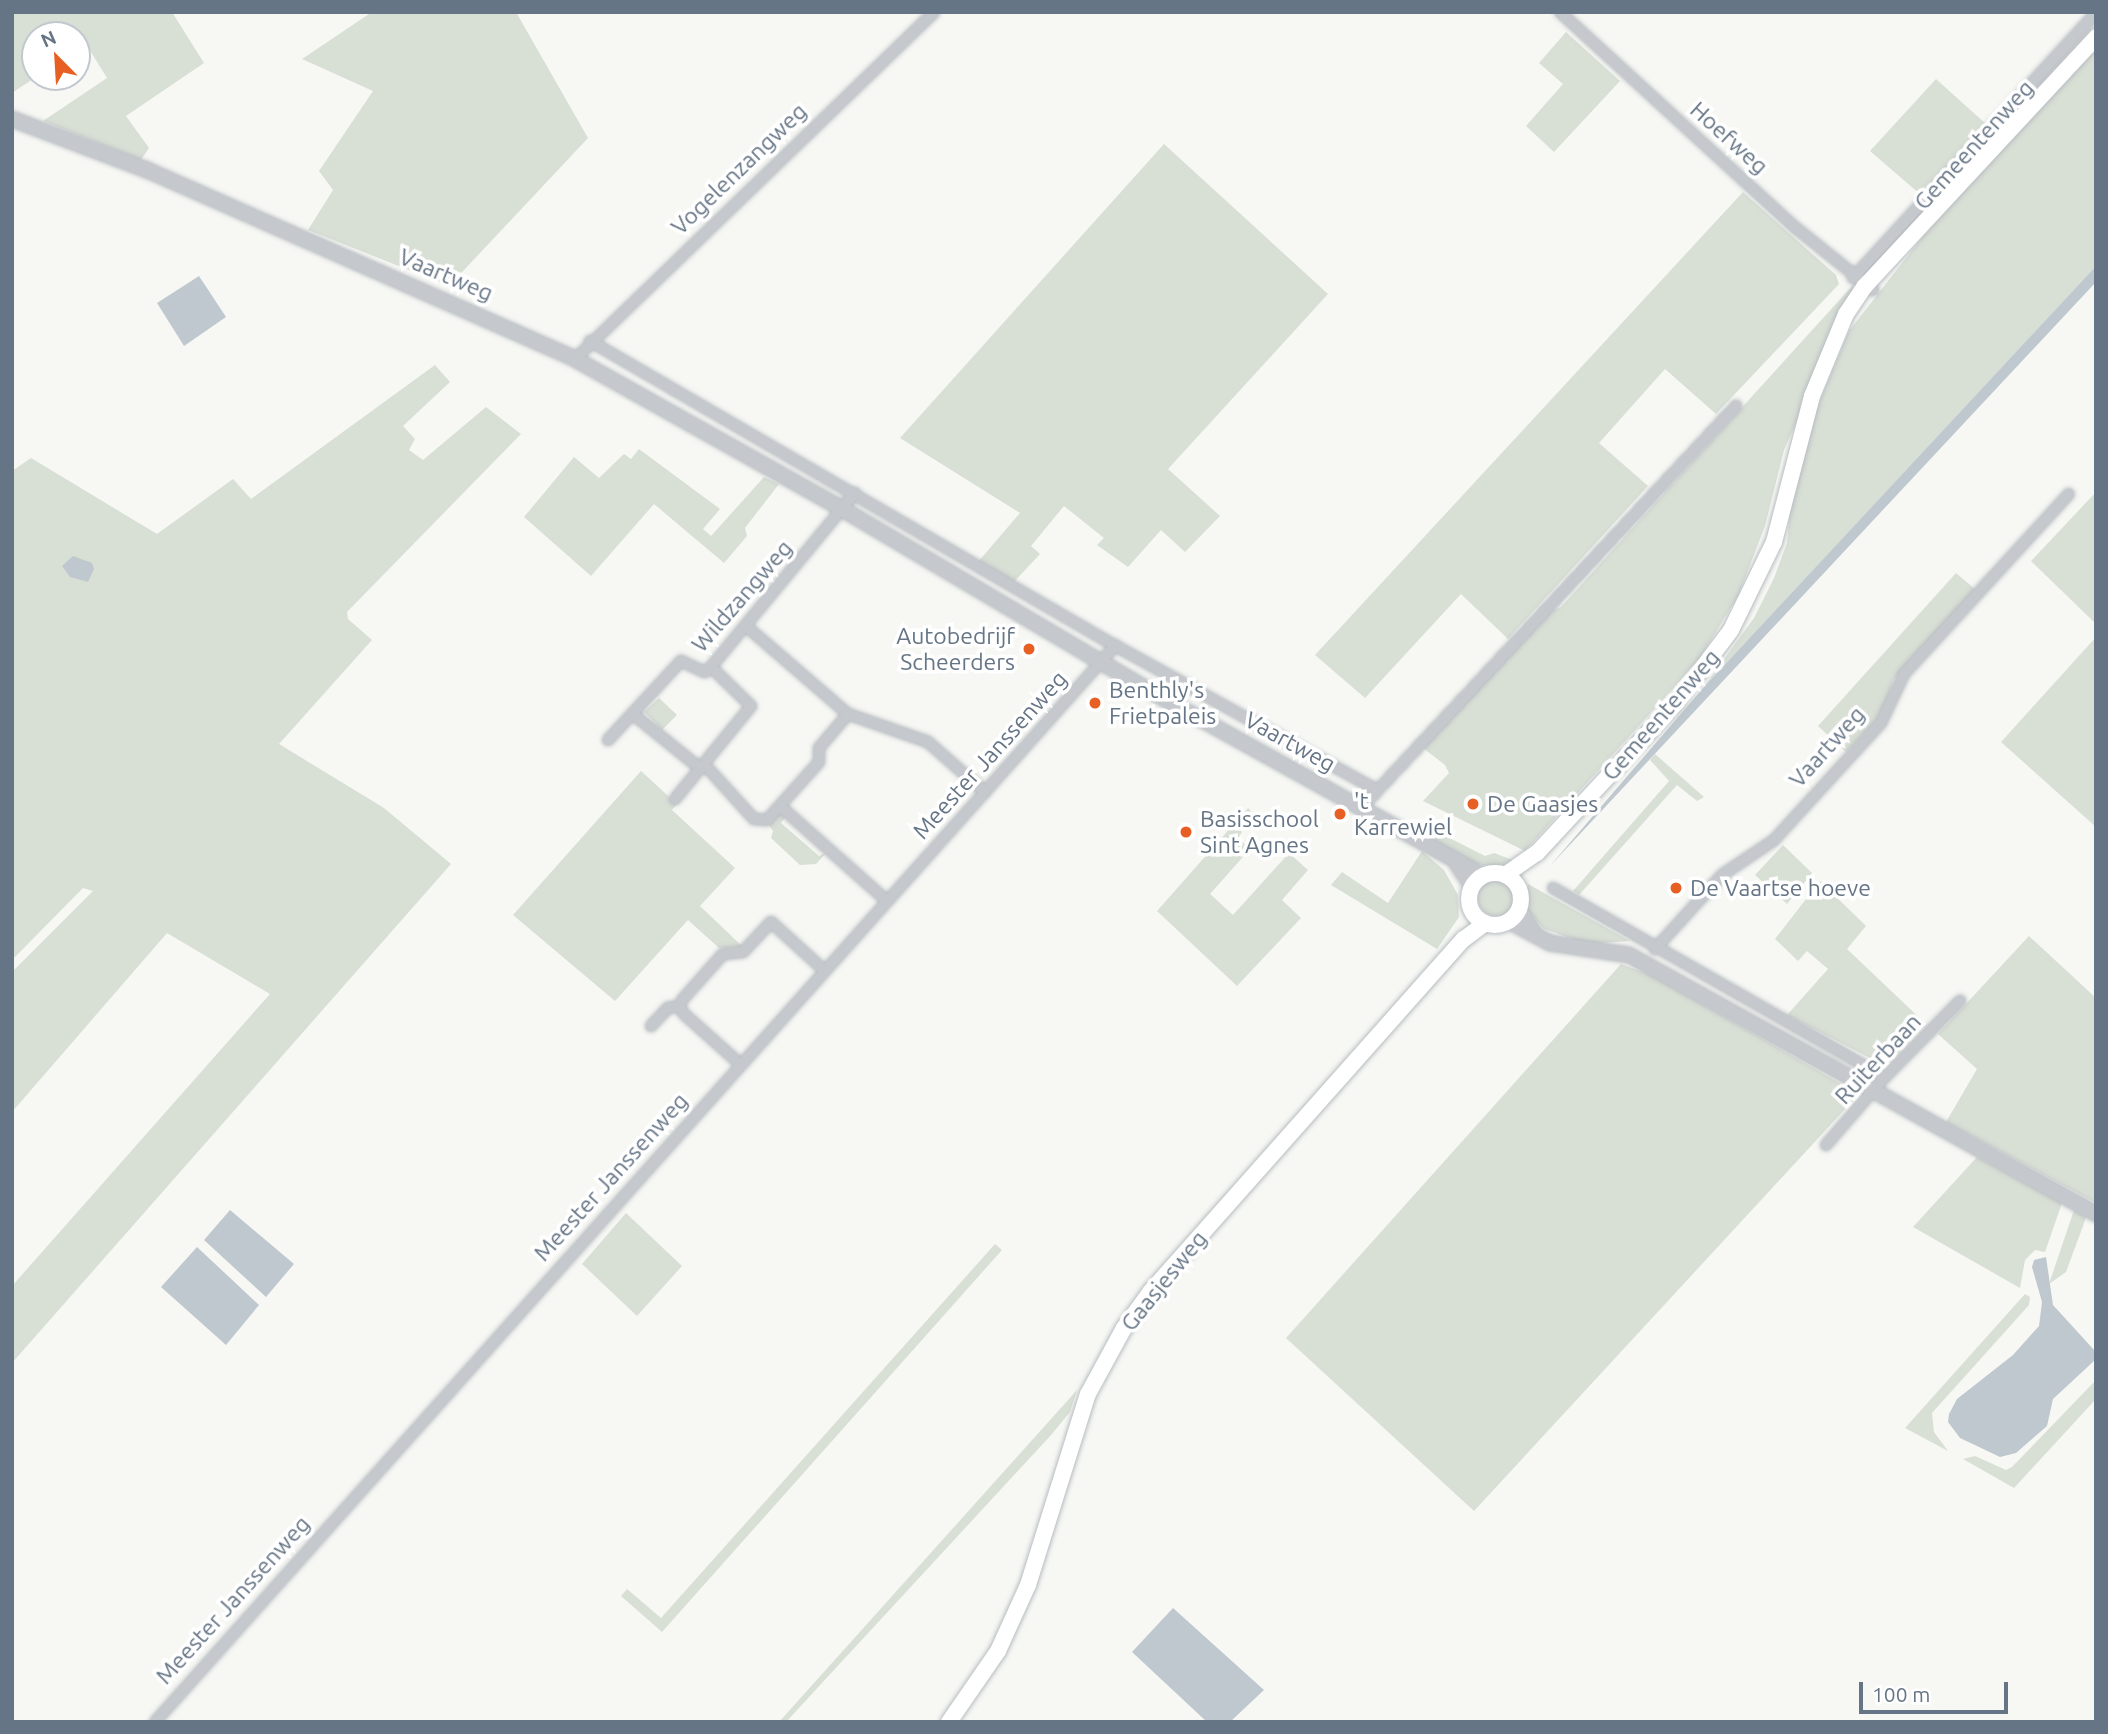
<!DOCTYPE html>
<html>
<head>
<meta charset="utf-8">
<style>
  body { margin:0 }
  #map { position:relative; width:2108px; height:1734px; overflow:hidden; background:#f7f8f4; font-family:Ubuntu,sans-serif }
  div>[style] { position:absolute }
  .green>* { inset:0; background:#d8dfd5 }
  .round { border-radius:50% }
  .water>* { inset:0; background:#bec8ce }
  .roads { filter:drop-shadow(0 0 2px #b7bcc1) drop-shadow(0 0 2px #b7bcc1) }
  .minor>* { height:10px; margin:-5px; padding:0 5px; transform-origin:5px; border-radius:5px; background:#c5c8cc }
  .tertiary>* { height:14px; margin:-7px; padding:0 7px; transform-origin:7px; border-radius:7px; background:#c5c8cc }
  .secondary>* { height:16px; margin:-8px; padding:0 8px; transform-origin:8px; border-radius:8px; background:#fff }
  .secondary>.ring { margin:-8px; padding:0; box-sizing:content-box; background:none; border:16px solid #fff; border-radius:50% }
  .dots>* { width:19px; height:19px; translate:-50% -50%; box-sizing:border-box; border:4px solid #fff; border-radius:50% }
  span { translate:-50% -50%; white-space:nowrap; text-align:center; line-height:1.15; -webkit-text-stroke:7px #fff; paint-order:stroke }
  .street-label { font-size:23px; color:#667586 }
  .poi-label { font-size:23px; color:#667586 }
  .right { translate:-100% -50%; text-align:right }
  .left { translate:0 -50%; text-align:left }
  .frame { position:absolute; inset:0; border:14px solid #667586; pointer-events:none }
  .north { position:absolute; left:21px; top:21px; width:70px; height:70px; box-sizing:border-box; background:#fff; border:2px solid #c2c8cf; border-radius:50%; rotate:336deg; font-size:19px; font-weight:700; line-height:28px; text-align:center; color:#667586 }
  .north::after { content:''; display:block; margin:auto; width:24px; height:32px; background:#e85f24; clip-path:polygon(50% 0,100% 100%,50% 72%,0 100%) }
  .scale { position:absolute; left:1859px; top:1682px; width:149px; height:32px; box-sizing:border-box; border:4px solid #667586; border-top:0; padding-left:9px; font-size:21px; line-height:24px; white-space:nowrap; color:#667586; -webkit-text-stroke:5px #fff; paint-order:stroke }
</style>
</head>
<body>
<div id="map">
  <div class="green">
    <div style="clip-path:polygon(12px 12px,172px 12px,204px 63px,126px 116px,149px 148px,141px 160px,43px 121px,107px 78px,86px 44px,77px 49px,77px 35px,35px 35px,36px 77px,12px 93px)"></div>
    <div style="clip-path:polygon(372px 12px,516px 12px,588px 138px,449px 286px,308px 230px,333px 190px,319px 171px,373px 91px,302px 59px)"></div>
    <div style="clip-path:polygon(1566px 32px,1620px 81px,1554px 152px,1526px 126px,1563px 84px,1539px 63px)"></div>
    <div style="clip-path:polygon(2096px 46px,2096px 266px,1703px 688px,1754px 618px,1774px 578px,1787px 543px,1791px 497px,1807px 431px,1849px 331px,1924px 235px)"></div>
    <div style="clip-path:polygon(1936px 79px,1986px 124px,1921px 195px,1870px 151px)"></div>
    <div style="clip-path:polygon(1164px 144px,1328px 294px,1168px 469px,1220px 516px,1185px 552px,1161px 530px,1128px 567px,1097px 545px,1104px 538px,1064px 506px,1031px 546px,1040px 554px,1014px 582px,978px 562px,1020px 513px,900px 438px)"></div>
    <div style="clip-path:polygon(1743px 192px,1836px 275px,1839px 284px,1716px 414px,1665px 369px,1599px 443px,1648px 486px,1508px 639px,1461px 594px,1365px 698px,1315px 655px)"></div>
    <div style="clip-path:polygon(1853px 285px,1854px 295px,1784px 450px,1765px 526px,1738px 596px,1698px 661px,1525px 851px,1423px 801px,1449px 773px,1445px 765px,1423px 748px,1548px 612px,1561px 607px)"></div>
    <div style="clip-path:polygon(435px 365px,450px 382px,403px 426px,415px 439px,409px 450px,423px 460px,486px 407px,521px 434px,347px 612px,348px 619px,372px 640px,279px 744px,384px 808px,451px 864px,12px 1363px,12px 1286px,270px 994px,167px 933px,12px 1112px,12px 972px,93px 891px,83px 888px,12px 960px,12px 471px,31px 458px,157px 534px,233px 479px,251px 499px)"></div>
    <div style="clip-path:polygon(639px 449px,720px 509px,703px 529px,711px 536px,764px 477px,779px 484px,745px 528px,747px 536px,724px 563px,654px 504px,591px 576px,524px 517px,574px 457px,599px 478px,624px 454px,631px 459px)"></div>
    <div style="clip-path:polygon(2096px 492px,2096px 624px,2031px 561px)"></div>
    <div style="clip-path:polygon(1956px 573px,1976px 590px,1893px 680px,1883px 713px,1846px 752px,1818px 726px)"></div>
    <div style="clip-path:polygon(2096px 637px,2096px 827px,2001px 742px)"></div>
    <div style="clip-path:polygon(659px 698px,677px 715px,662px 730px,644px 712px)"></div>
    <div style="clip-path:polygon(1655px 754px,1704px 797px,1697px 801px,1677px 785px,1579px 895px,1573px 891px,1669px 781px,1650px 760px)"></div>
    <div style="clip-path:polygon(641px 771px,677px 804px,672px 810px,735px 868px,700px 906px,743px 947px,719px 948px,688px 920px,615px 1001px,513px 915px)"></div>
    <div style="clip-path:polygon(1248px 808px,1251px 811px,1237px 828px,1242px 832px,1238px 838px,1250px 849px,1210px 894px,1233px 915px,1289px 853px,1308px 870px,1282px 900px,1301px 918px,1237px 986px,1157px 911px)"></div>
    <div style="clip-path:polygon(779px 814px,786px 816px,781px 823px,819px 856px,827px 852px,816px 864px,800px 865px,771px 838px,773px 831px,768px 824px)"></div>
    <div style="clip-path:polygon(1418px 822px,1485px 856px,1494px 853px,1515px 861px,1499px 867px,1467px 863px,1415px 828px)"></div>
    <div style="clip-path:polygon(1783px 845px,1812px 873px,1787px 904px,1755px 875px)"></div>
    <div style="clip-path:polygon(1422px 851px,1444px 870px,1458px 895px,1459px 917px,1437px 949px,1331px 885px,1342px 872px,1388px 903px)"></div>
    <div class="round" style="left:1478px;top:880px;width:36px;height:36px"></div>
    <div style="clip-path:polygon(1820px 881px,1866px 926px,1847px 949px,1927px 1025px,1885px 1066px,1787px 1015px,1828px 969px,1807px 951px,1798px 961px,1775px 939px)"></div>
    <div style="clip-path:polygon(1528px 884px,1630px 941px,1588px 944px,1544px 929px,1525px 907px)"></div>
    <div style="clip-path:polygon(2029px 936px,2096px 998px,2096px 1203px,1946px 1122px,1977px 1069px,1938px 1034px)"></div>
    <div style="clip-path:polygon(1621px 964px,1651px 975px,1859px 1094px,1474px 1511px,1286px 1338px)"></div>
    <div style="clip-path:polygon(1977px 1157px,2062px 1203px,2045px 1252px,2035px 1250px,2025px 1260px,2020px 1288px,1913px 1227px)"></div>
    <div style="clip-path:polygon(2074px 1210px,2086px 1217px,2083px 1226px,2066px 1272px,2049px 1284px)"></div>
    <div style="clip-path:polygon(626px 1213px,682px 1266px,637px 1316px,582px 1264px)"></div>
    <div style="clip-path:polygon(995px 1244px,1002px 1250px,662px 1632px,621px 1596px,627px 1589px,661px 1618px)"></div>
    <div style="clip-path:polygon(2025px 1294px,2030px 1297px,2029px 1305px,1932px 1413px,1934px 1432px,1948px 1451px,1905px 1428px)"></div>
    <div style="clip-path:polygon(2096px 1380px,2096px 1399px,2014px 1488px,1963px 1459px,1975px 1456px,2006px 1470px,2012px 1467px)"></div>
    <div style="clip-path:polygon(1077px 1390px,1070px 1412px,1052px 1434px,786px 1722px,779px 1722px)"></div>
  </div>
  <div class="water">
    <div style="clip-path:polygon(2096px 266px,2096px 282px,1550px 866px,1703px 688px)"></div>
    <div style="clip-path:polygon(199px 276px,226px 317px,184px 346px,157px 303px)"></div>
    <div style="clip-path:polygon(73px 556px,92px 563px,94px 569px,88px 582px,70px 577px,62px 566px)"></div>
    <div style="clip-path:polygon(230px 1210px,294px 1264px,266px 1297px,204px 1240px)"></div>
    <div style="clip-path:polygon(197px 1247px,259px 1305px,226px 1345px,161px 1287px)"></div>
    <div style="clip-path:polygon(2046px 1257px,2053px 1305px,2095px 1351px,2095px 1360px,2053px 1399px,2047px 1426px,2016px 1453px,2000px 1457px,1960px 1438px,1948px 1422px,1949px 1414px,1957px 1399px,2013px 1355px,2039px 1326px,2042px 1302px,2032px 1267px,2034px 1260px)"></div>
    <div style="clip-path:polygon(1173px 1608px,1264px 1690px,1230px 1722px,1207px 1722px,1132px 1652px)"></div>
  </div>
  <div class="roads">
    <div class="minor">
      <div style="left:1560px;top:12px;width:320px;rotate:42.5deg"></div>
      <div style="left:1796px;top:228px;width:99px;rotate:38.8deg"></div>
      <div style="left:1853px;top:278px;width:360px;rotate:-47.5deg"></div>
      <div style="left:590px;top:341px;width:596px;rotate:30.14deg"></div>
      <div style="left:1105px;top:640px;width:311px;rotate:28.9deg"></div>
      <div style="left:575px;top:359px;width:499px;rotate:-44deg"></div>
      <div style="left:746px;top:626px;width:135px;rotate:40.8deg"></div>
      <div style="left:848px;top:714px;width:85px;rotate:19.3deg"></div>
      <div style="left:928px;top:742px;width:76px;rotate:41.3deg"></div>
      <div style="left:633px;top:714px;width:87px;rotate:39deg"></div>
      <div style="left:608px;top:740px;width:108px;rotate:-47.3deg"></div>
      <div style="left:681px;top:661px;width:26px;rotate:25deg"></div>
      <div style="left:705px;top:672px;width:8px;rotate:-40deg"></div>
      <div style="left:711px;top:667px;width:226px;rotate:-50.4deg"></div>
      <div style="left:705px;top:765px;width:73px;rotate:47.8deg"></div>
      <div style="left:754px;top:819px;width:13px;rotate:4deg"></div>
      <div style="left:767px;top:820px;width:78px;rotate:-48.1deg"></div>
      <div style="left:819px;top:762px;width:14px;rotate:-90deg"></div>
      <div style="left:819px;top:748px;width:45px;rotate:-49.5deg"></div>
      <div style="left:675px;top:799px;width:120px;rotate:-50.7deg"></div>
      <div style="left:751px;top:706px;width:56px;rotate:-135.7deg"></div>
      <div style="left:780px;top:806px;width:143px;rotate:41.6deg"></div>
      <div style="left:1363px;top:806px;width:547px;rotate:-47deg"></div>
      <div style="left:1553px;top:888px;width:382px;rotate:29.7deg"></div>
      <div style="left:1655px;top:949px;width:100px;rotate:-47.8deg"></div>
      <div style="left:1722px;top:875px;width:63px;rotate:-33.9deg"></div>
      <div style="left:1774px;top:840px;width:159px;rotate:-47.6deg"></div>
      <div style="left:1881px;top:723px;width:54px;rotate:-64.9deg"></div>
      <div style="left:1904px;top:674px;width:244px;rotate:-47.5deg"></div>
      <div style="left:651px;top:1026px;width:25px;rotate:-47deg"></div>
      <div style="left:668px;top:1008px;width:11px;rotate:-10deg"></div>
      <div style="left:740px;top:1064px;width:75px;rotate:-138.2deg"></div>
      <div style="left:684px;top:1014px;width:9px;rotate:-122deg"></div>
      <div style="left:679px;top:1006px;width:8px;rotate:-60deg"></div>
      <div style="left:683px;top:999px;width:60px;rotate:-48.4deg"></div>
      <div style="left:723px;top:954px;width:20px;rotate:-6deg"></div>
      <div style="left:743px;top:952px;width:41px;rotate:-47deg"></div>
      <div style="left:771px;top:922px;width:72px;rotate:42.2deg"></div>
      <div style="left:1826px;top:1145px;width:90px;rotate:-49.1deg"></div>
      <div style="left:1885px;top:1077px;width:107px;rotate:-45.4deg"></div>
      <div style="left:155px;top:1722px;width:1443px;rotate:-48.26deg"></div>
    </div>
    <div class="tertiary">
      <div style="left:12px;top:119px;width:144px;rotate:20.7deg"></div>
      <div style="left:147px;top:170px;width:468px;rotate:23.8deg"></div>
      <div style="left:575px;top:359px;width:308px;rotate:29.3deg"></div>
      <div style="left:844px;top:510px;width:347px;rotate:30.6deg"></div>
      <div style="left:1143px;top:687px;width:390px;rotate:29deg"></div>
      <div style="left:1457px;top:864px;width:27px;rotate:56deg"></div>
      <div style="left:1519px;top:909px;width:30px;rotate:57deg"></div>
      <div style="left:1509px;top:921px;width:47px;rotate:28.2deg"></div>
      <div style="left:1550px;top:943px;width:80px;rotate:8.6deg"></div>
      <div style="left:1629px;top:955px;width:534px;rotate:29.01deg"></div>
    </div>
    <div class="secondary">
      <div class="ring" style="left:1469px;top:873px;width:36px;height:36px"></div>
      <div style="left:1505px;top:875px;width:39px;rotate:-35deg"></div>
      <div style="left:1537px;top:853px;width:205px;rotate:-47.2deg"></div>
      <div style="left:1676px;top:703px;width:91px;rotate:-53deg"></div>
      <div style="left:1731px;top:630px;width:98px;rotate:-64deg"></div>
      <div style="left:1774px;top:542px;width:151px;rotate:-75.4deg"></div>
      <div style="left:1812px;top:396px;width:89px;rotate:-67.5deg"></div>
      <div style="left:1846px;top:314px;width:34px;rotate:-56deg"></div>
      <div style="left:1865px;top:286px;width:340px;rotate:-47.1deg"></div>
      <div style="left:949px;top:1722px;width:86px;rotate:-55.4deg"></div>
      <div style="left:998px;top:1651px;width:72px;rotate:-65.6deg"></div>
      <div style="left:1028px;top:1585px;width:200px;rotate:-72.6deg"></div>
      <div style="left:1088px;top:1394px;width:75px;rotate:-61.4deg"></div>
      <div style="left:1124px;top:1328px;width:46px;rotate:-53.9deg"></div>
      <div style="left:1151px;top:1291px;width:471px;rotate:-48.4deg"></div>
      <div style="left:1464px;top:939px;width:26px;rotate:-37deg"></div>
    </div>
  </div>
  <div class="dots">
    <div style="left:1029px;top:649px;background:#e85f24"></div>
    <div style="left:1095px;top:703px;background:#e85f24"></div>
    <div style="left:1473px;top:804px;background:#e85f24"></div>
    <div style="left:1340px;top:814px;background:#e85f24"></div>
    <div style="left:1186px;top:832px;background:#e85f24"></div>
    <div style="left:1676px;top:888px;background:#e85f24"></div>
  </div>
  <div class="street-label">
    <span style="left:1729px;top:138px;rotate:42deg">Hoefweg</span>
    <span style="left:1974px;top:145px;rotate:-48deg">Gemeentenweg</span>
    <span style="left:739px;top:169px;rotate:-44deg">Vogelenzangweg</span>
    <span style="left:446px;top:275px;rotate:23deg">Vaartweg</span>
    <span style="left:742px;top:596px;rotate:-49deg">Wildzangweg</span>
    <span style="left:1661px;top:715px;rotate:-49deg">Gemeentenweg</span>
    <span style="left:1290px;top:742px;rotate:29deg">Vaartweg</span>
    <span style="left:1827px;top:747px;rotate:-48deg">Vaartweg</span>
    <span style="left:990px;top:755px;rotate:-48deg">Meester Janssenweg</span>
    <span style="left:1878px;top:1059px;rotate:-47deg">Ruiterbaan</span>
    <span style="left:611px;top:1177px;rotate:-48deg">Meester Janssenweg</span>
    <span style="left:1164px;top:1281px;rotate:-51deg">Gaasjesweg</span>
    <span style="left:233px;top:1600px;rotate:-48deg">Meester Janssenweg</span>
  </div>
  <div class="poi-label">
    <span class="right" style="left:1015px;top:649px">Autobedrijf<br>Scheerders</span>
    <span class="left" style="left:1109px;top:703px">Benthly's<br>Frietpaleis</span>
    <span class="left" style="left:1354px;top:814px">'t<br>Karrewiel</span>
    <span class="left" style="left:1487px;top:804px">De Gaasjes</span>
    <span class="left" style="left:1200px;top:832px">Basisschool<br>Sint Agnes</span>
    <span class="left" style="left:1690px;top:888px">De Vaartse hoeve</span>
  </div>
  <div class="frame"></div>
  <div class="north">N</div>
  <div class="scale">100 m</div>
</div>
</body>
</html>
